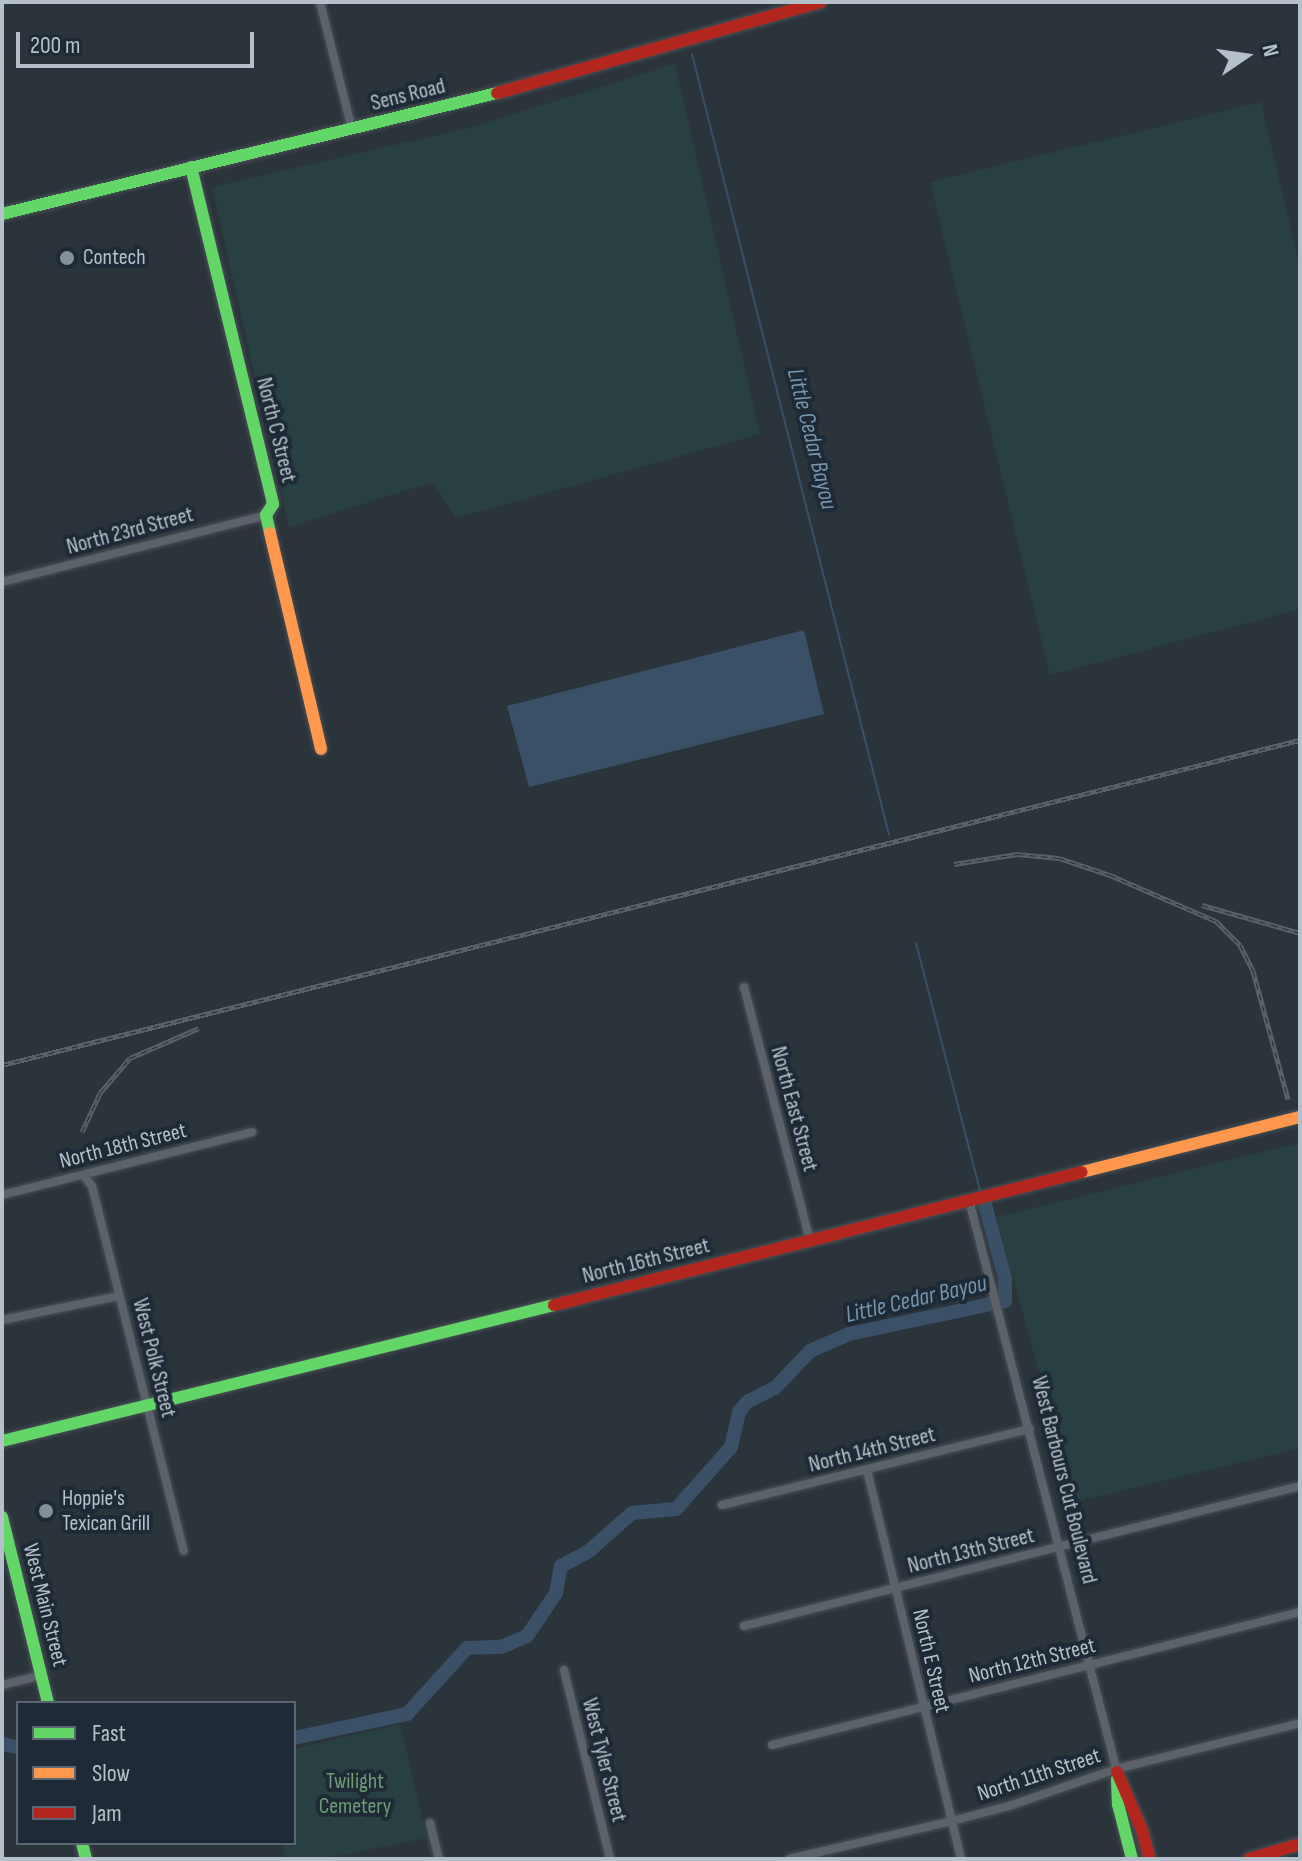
<!DOCTYPE html>
<html>
<head>
<meta charset="utf-8">
<style>
  body { margin:0 }
  #map { position:relative; width:1302px; height:1861px; overflow:hidden; background:#2b333b; font-family:"Sofia Sans Condensed",sans-serif }
  div>[style] { position:absolute }
  .green>* { inset:0; background:#284041 }
  .water>* { inset:0; background:#3a5066 }
  .stream>* { height:2px; margin:-1px; padding:0 1px; transform-origin:1px; border-radius:1px; background:#3a5066 }
  .river>* { height:14px; margin:-7px; padding:0 7px; transform-origin:7px; border-radius:7px; background:#3a5066 }
  .roads { filter:drop-shadow(0 0 2px #494f55) drop-shadow(0 0 2px #494f55) }
  .street>* { height:8px; margin:-4px; padding:0 4px; transform-origin:4px; border-radius:4px; background:#5c6269 }
  .fast>* { height:12px; margin:-6px; padding:0 6px; transform-origin:6px; border-radius:6px; background:#63d668 }
  .slow>* { height:12px; margin:-6px; padding:0 6px; transform-origin:6px; border-radius:6px; background:#ff974d }
  .jam>* { height:12px; margin:-6px; padding:0 6px; transform-origin:6px; border-radius:6px; background:#b3261e }
  .rail>* { height:5px; margin-top:-2.5px; transform-origin:0; background:repeating-linear-gradient(90deg,#1e2a36 0 6px,#5a6066 0 12px); box-sizing:border-box; border-block:2px solid #5a6066 }
  .dots>* { width:22px; height:22px; translate:-50% -50%; box-sizing:border-box; border:4px solid #1e2a36; border-radius:50% }
  span { translate:-50% -50%; white-space:nowrap; text-align:center; line-height:1.15; -webkit-text-stroke:8px #1e2a36; paint-order:stroke }
  .street-label { font-size:22px; color:#b6c0cb }
  .poi-label { font-size:22px; color:#b6c0cb }
  .left { translate:0 -50%; text-align:left }
  .park-label { font-size:22px; color:#6d9c74 }
  .water-label { font-size:24px; color:#7694ae; font-style:italic }
  .frame { position:absolute; inset:0; border:4px solid #b6c0cb; pointer-events:none }
  .legend { position:absolute; left:16px; top:1701px; width:280px; height:144px; box-sizing:border-box; background:#1e2a36; border:2px solid #5b6672; margin:0; padding:10px 14px; list-style:none; font-size:24px; color:#b6c0cb }
  .legend li { display:flex; align-items:center; gap:16px; height:40px }
  .legend b { width:40px; border:2px solid #5b6672 }
  .north { position:absolute; left:1206px; top:16px; width:80px; height:80px; -webkit-text-stroke:6px #1e2a36; paint-order:stroke; rotate:77deg; font-size:22px; font-weight:700; line-height:32px; text-align:center; color:#b6c0cb }
  .north::after { content:''; display:block; margin:auto; width:28px; height:36px; background:#b6c0cb; clip-path:polygon(50% 0,100% 100%,50% 72%,0 100%) }
  .scale { position:absolute; left:16px; top:32px; width:238px; height:36px; box-sizing:border-box; border:4px solid #b6c0cb; border-top:0; padding-left:10px; font-size:24px; line-height:28px; white-space:nowrap; color:#b6c0cb; -webkit-text-stroke:6px #1e2a36; paint-order:stroke }
</style>
</head>
<body>
<div id="map">
  <div class="green">
    <div style="clip-path:polygon(675px 64px,760px 434px,456px 518px,433px 482px,289px 527px,212px 187px,468px 128px)"></div>
    <div style="clip-path:polygon(1261px 102px,1300px 267px,1300px 609px,1050px 675px,930px 182px)"></div>
    <div style="clip-path:polygon(1300px 1143px,1300px 1448px,1075px 1502px,996px 1217px)"></div>
    <div style="clip-path:polygon(400px 1724px,427px 1838px,322px 1859px,286px 1859px,282px 1843px,294px 1843px,294px 1749px)"></div>
  </div>
  <div class="water">
    <div style="clip-path:polygon(804px 630px,824px 714px,529px 787px,507px 706px)"></div>
  </div>
  <div class="stream">
    <div style="left:692px;top:54px;width:805px;rotate:75.84deg"></div>
    <div style="left:916px;top:943px;width:255px;rotate:75.5deg"></div>
  </div>
  <div class="river">
    <div style="left:294px;top:1738px;width:116px;rotate:-12deg"></div>
    <div style="left:407px;top:1714px;width:89px;rotate:-47.7deg"></div>
    <div style="left:467px;top:1648px;width:34px;rotate:-2deg"></div>
    <div style="left:501px;top:1647px;width:28px;rotate:-23deg"></div>
    <div style="left:527px;top:1636px;width:52px;rotate:-56deg"></div>
    <div style="left:556px;top:1593px;width:27px;rotate:-80deg"></div>
    <div style="left:561px;top:1566px;width:32px;rotate:-28deg"></div>
    <div style="left:589px;top:1551px;width:57px;rotate:-41.5deg"></div>
    <div style="left:632px;top:1513px;width:44px;rotate:-5.2deg"></div>
    <div style="left:676px;top:1509px;width:83px;rotate:-48.4deg"></div>
    <div style="left:731px;top:1447px;width:36px;rotate:-77deg"></div>
    <div style="left:739px;top:1412px;width:13px;rotate:-51deg"></div>
    <div style="left:747px;top:1402px;width:31px;rotate:-27deg"></div>
    <div style="left:775px;top:1388px;width:51px;rotate:-46.6deg"></div>
    <div style="left:810px;top:1351px;width:43px;rotate:-23.6deg"></div>
    <div style="left:849px;top:1334px;width:159px;rotate:-11.9deg"></div>
    <div style="left:1005px;top:1301px;width:23px;rotate:-90deg"></div>
    <div style="left:1005px;top:1278px;width:76px;rotate:-105.3deg"></div>
    <div style="left:2px;top:1744px;width:16px;rotate:11deg"></div>
  </div>
  <div class="roads">
    <div class="street">
      <div style="left:320px;top:2px;width:131px;rotate:75.9deg"></div>
      <div style="left:2px;top:582px;width:272px;rotate:-14.2deg"></div>
      <div style="left:744px;top:987px;width:261px;rotate:75.4deg"></div>
      <div style="left:83px;top:1175px;width:14px;rotate:51deg"></div>
      <div style="left:92px;top:1186px;width:376px;rotate:75.9deg"></div>
      <div style="left:2px;top:1195px;width:258px;rotate:-14.1deg"></div>
      <div style="left:969px;top:1200px;width:591px;rotate:75.49deg"></div>
      <div style="left:2px;top:1320px;width:119px;rotate:-11.6deg"></div>
      <div style="left:867px;top:1470px;width:400px;rotate:76.4deg"></div>
      <div style="left:722px;top:1505px;width:317px;rotate:-13.9deg"></div>
      <div style="left:744px;top:1626px;width:573px;rotate:-14.13deg"></div>
      <div style="left:564px;top:1670px;width:195px;rotate:76.3deg"></div>
      <div style="left:2px;top:1685px;width:41px;rotate:-14deg"></div>
      <div style="left:772px;top:1745px;width:544px;rotate:-14.14deg"></div>
      <div style="left:430px;top:1823px;width:37px;rotate:76deg"></div>
      <div style="left:789px;top:1859px;width:167px;rotate:-13.1deg"></div>
      <div style="left:952px;top:1821px;width:62px;rotate:-14.9deg"></div>
      <div style="left:1012px;top:1805px;width:110px;rotate:-19.1deg"></div>
      <div style="left:1116px;top:1769px;width:190px;rotate:-14deg"></div>
    </div>
    <div class="fast">
      <div style="left:191px;top:167px;width:347px;rotate:76.3deg"></div>
      <div style="left:273px;top:504px;width:13px;rotate:122deg"></div>
      <div style="left:266px;top:515px;width:18px;rotate:77deg"></div>
      <div style="left:2px;top:214px;width:510px;rotate:-13.74deg"></div>
      <div style="left:2px;top:1441px;width:569px;rotate:-13.84deg"></div>
      <div style="left:2px;top:1517px;width:192px;rotate:76.1deg"></div>
      <div style="left:1117px;top:1779px;width:25px;rotate:88deg"></div>
      <div style="left:1118px;top:1804px;width:57px;rotate:75.7deg"></div>
      <div style="left:82px;top:1843px;width:16px;rotate:76deg"></div>
    </div>
    <div class="slow">
      <div style="left:270px;top:533px;width:222px;rotate:76.7deg"></div>
      <div style="left:1082px;top:1172px;width:225px;rotate:-14.2deg"></div>
    </div>
    <div class="jam">
      <div style="left:497px;top:93px;width:336px;rotate:-15.7deg"></div>
      <div style="left:554px;top:1305px;width:544px;rotate:-14.14deg"></div>
      <div style="left:1117px;top:1772px;width:63px;rotate:66.7deg"></div>
      <div style="left:1142px;top:1830px;width:30px;rotate:75deg"></div>
      <div style="left:1249px;top:1859px;width:53px;rotate:-16.4deg"></div>
    </div>
  </div>
  <div class="rail">
    <div style="left:954px;top:864px;width:64px;rotate:-9deg"></div>
    <div style="left:1017px;top:854px;width:42px;rotate:5.4deg"></div>
    <div style="left:1059px;top:858px;width:54px;rotate:18.4deg"></div>
    <div style="left:1110px;top:875px;width:116px;rotate:23.5deg"></div>
    <div style="left:1216px;top:921px;width:34px;rotate:45deg"></div>
    <div style="left:1240px;top:945px;width:29px;rotate:63deg"></div>
    <div style="left:1253px;top:971px;width:133px;rotate:74.7deg"></div>
    <div style="left:1202px;top:905px;width:102px;rotate:15.9deg"></div>
    <div style="left:2px;top:1065px;width:1338px;rotate:-14.06deg"></div>
    <div style="left:82px;top:1132px;width:43px;rotate:-65.2deg"></div>
    <div style="left:100px;top:1093px;width:46px;rotate:-49.4deg"></div>
    <div style="left:130px;top:1058px;width:75px;rotate:-23.5deg"></div>
  </div>
  <div class="dots">
    <div style="left:67px;top:258px;background:#858f99"></div>
    <div style="left:46px;top:1511px;background:#858f99"></div>
  </div>
  <div class="street-label">
    <span style="left:408px;top:95px;rotate:-14deg">Sens Road</span>
    <span style="left:276px;top:430px;rotate:76deg">North C Street</span>
    <span style="left:130px;top:531px;rotate:-15deg">North 23rd Street</span>
    <span style="left:794px;top:1109px;rotate:75deg">North East Street</span>
    <span style="left:123px;top:1146px;rotate:-14deg">North 18th Street</span>
    <span style="left:646px;top:1261px;rotate:-14deg">North 16th Street</span>
    <span style="left:154px;top:1358px;rotate:76deg">West Polk Street</span>
    <span style="left:872px;top:1450px;rotate:-14deg">North 14th Street</span>
    <span style="left:1064px;top:1480px;rotate:76deg">West Barbours Cut Boulevard</span>
    <span style="left:971px;top:1551px;rotate:-14deg">North 13th Street</span>
    <span style="left:45px;top:1605px;rotate:76deg">West Main Street</span>
    <span style="left:931px;top:1661px;rotate:77deg">North E Street</span>
    <span style="left:1032px;top:1661px;rotate:-14deg">North 12th Street</span>
    <span style="left:604px;top:1760px;rotate:76deg">West Tyler Street</span>
    <span style="left:1039px;top:1775px;rotate:-18deg">North 11th Street</span>
  </div>
  <div class="poi-label">
    <span class="left" style="left:83px;top:258px">Contech</span>
    <span class="left" style="left:62px;top:1511px">Hoppie's<br>Texican Grill</span>
  </div>
  <div class="park-label">
    <span style="left:355px;top:1794px">Twilight<br>Cemetery</span>
  </div>
  <div class="water-label">
    <span style="left:812px;top:439px;rotate:76deg">Little Cedar Bayou</span>
    <span style="left:916px;top:1299px;rotate:-13deg">Little Cedar Bayou</span>
  </div>
  <div class="frame"></div>
  <ul class="legend">
  <li><b style="height:10px;background:#63d668"></b>Fast</li>
  <li><b style="height:10px;background:#ff974d"></b>Slow</li>
  <li><b style="height:10px;background:#b3261e"></b>Jam</li>
  </ul>
  <div class="north">N</div>
  <div class="scale">200 m</div>
</div>
</body>
</html>
